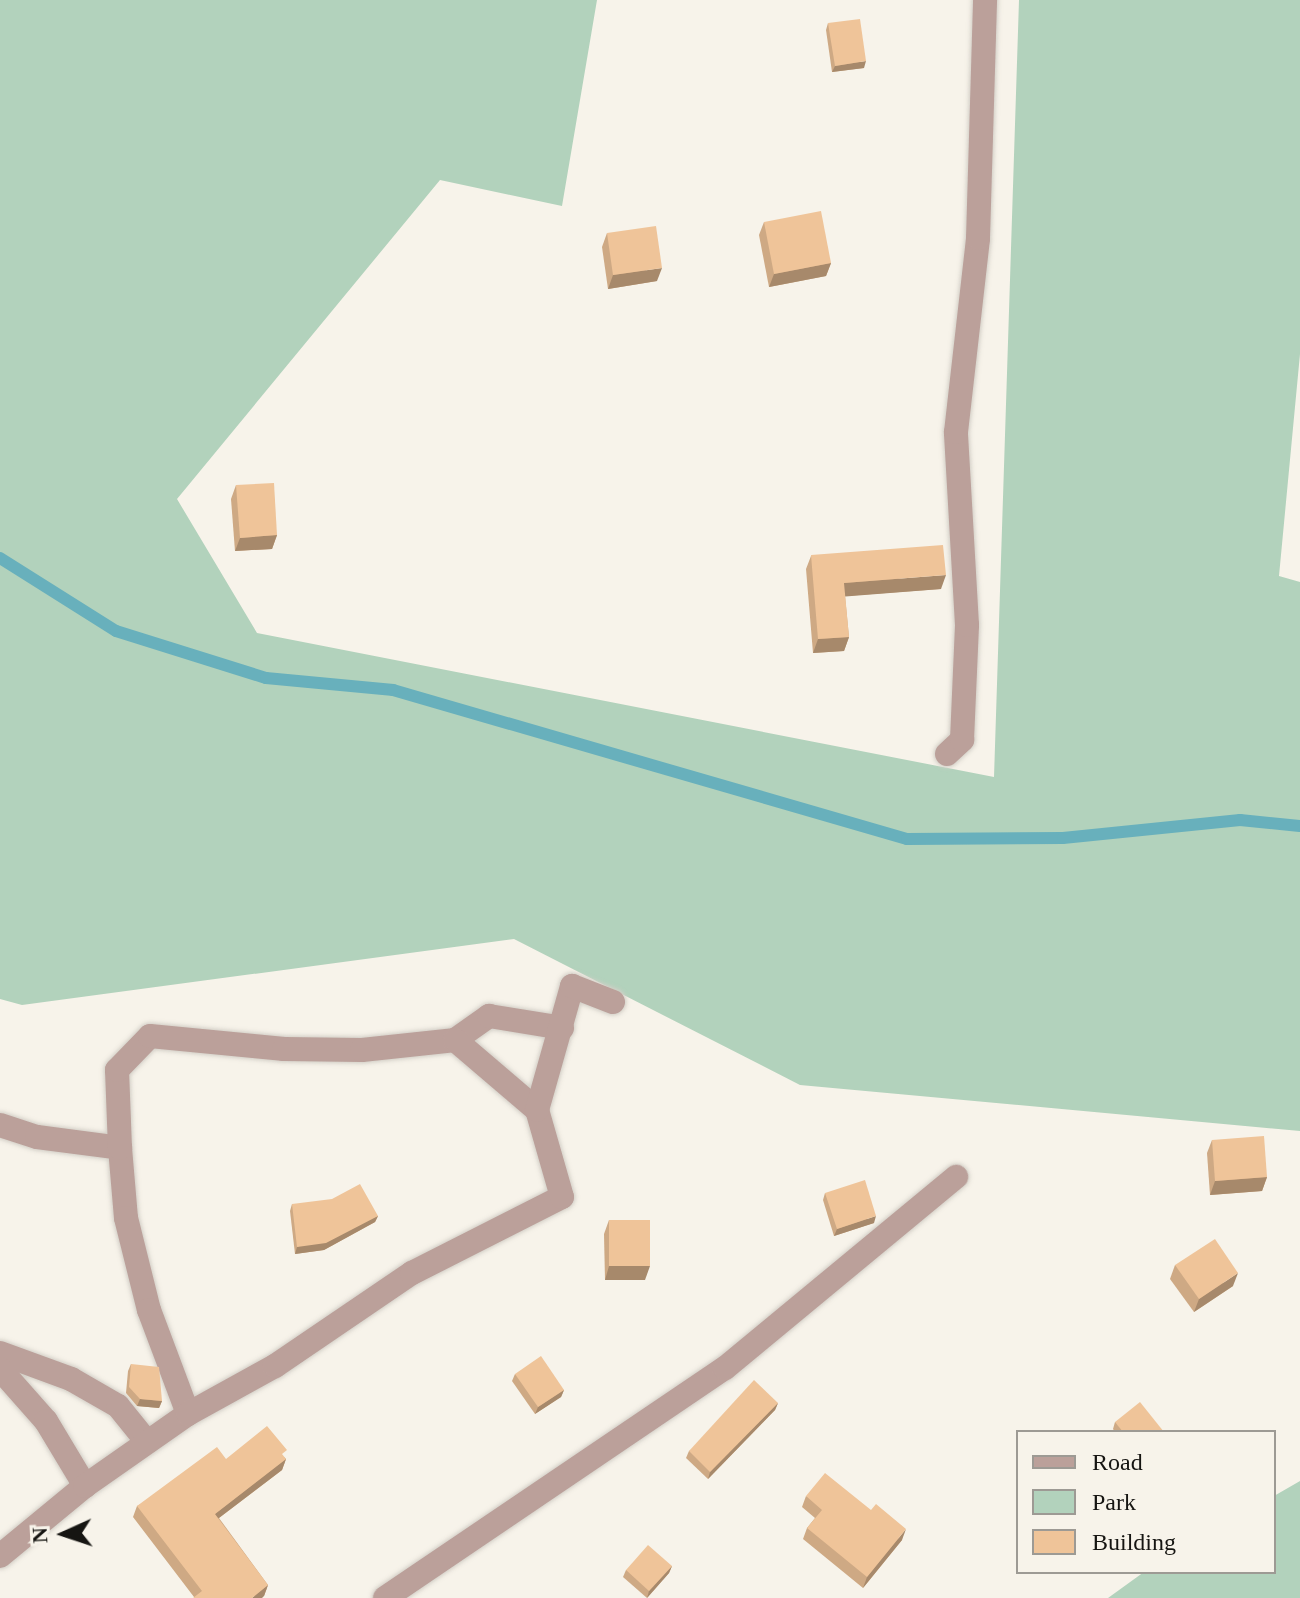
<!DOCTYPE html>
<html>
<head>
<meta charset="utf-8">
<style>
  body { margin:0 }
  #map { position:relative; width:1300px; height:1598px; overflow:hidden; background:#f7f3ea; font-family:"Times New Roman",serif }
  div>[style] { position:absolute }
  .green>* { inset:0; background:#b2d2bc }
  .stream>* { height:12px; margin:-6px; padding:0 6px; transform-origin:6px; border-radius:6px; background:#68b0bc }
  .roads { filter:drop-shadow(0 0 2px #d3cfc7) drop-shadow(0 0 2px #d3cfc7) }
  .street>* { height:24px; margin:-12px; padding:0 12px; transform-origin:12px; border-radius:12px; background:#bba09a }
  .wall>* { inset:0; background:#cea984 }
  .shaded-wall>* { inset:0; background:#a7896b }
  .building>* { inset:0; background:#efc499 }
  span { translate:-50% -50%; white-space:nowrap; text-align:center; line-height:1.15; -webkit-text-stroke:6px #f7f3ea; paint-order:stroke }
  .legend { position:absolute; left:1016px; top:1430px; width:260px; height:144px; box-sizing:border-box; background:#f7f3ea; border:2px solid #9d9a94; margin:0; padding:10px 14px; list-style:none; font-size:24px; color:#161512 }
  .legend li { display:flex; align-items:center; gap:16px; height:40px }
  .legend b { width:40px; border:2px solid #9d9a94 }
  .north { position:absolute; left:24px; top:1494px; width:80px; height:80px; -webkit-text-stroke:6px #f7f3ea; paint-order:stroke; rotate:267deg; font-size:22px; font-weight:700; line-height:32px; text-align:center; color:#161512 }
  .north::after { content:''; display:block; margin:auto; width:28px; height:36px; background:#161512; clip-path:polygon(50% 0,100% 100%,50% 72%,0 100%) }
</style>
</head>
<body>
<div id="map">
  <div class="green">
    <div style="clip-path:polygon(0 0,597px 0,562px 206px,440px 180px,177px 499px,257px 633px,994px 777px,1019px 0,1300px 0,1300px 354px,1279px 576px,1300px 582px,1300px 1131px,800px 1085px,514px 939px,22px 1005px,0 999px)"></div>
    <div style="clip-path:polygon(1300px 1481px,1300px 1598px,1108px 1598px,1144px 1572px,1274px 1572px,1274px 1496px)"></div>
  </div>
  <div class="stream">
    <div style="left:0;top:558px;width:137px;rotate:32.2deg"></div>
    <div style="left:116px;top:631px;width:157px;rotate:17.4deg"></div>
    <div style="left:266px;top:678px;width:128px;rotate:5.4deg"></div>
    <div style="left:393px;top:690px;width:535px;rotate:16.17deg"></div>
    <div style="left:907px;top:839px;width:156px;rotate:-0.4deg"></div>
    <div style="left:1063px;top:838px;width:178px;rotate:-5.8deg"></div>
    <div style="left:1240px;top:820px;width:60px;rotate:5.7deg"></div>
  </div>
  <div class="roads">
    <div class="street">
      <div style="left:947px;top:754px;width:21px;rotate:-43deg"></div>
      <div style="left:962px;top:740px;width:115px;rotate:-87.5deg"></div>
      <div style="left:967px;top:625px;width:193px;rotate:-93.3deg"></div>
      <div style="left:956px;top:432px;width:195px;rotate:-83.5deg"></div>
      <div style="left:978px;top:238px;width:238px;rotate:-88.3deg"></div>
      <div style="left:455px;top:1040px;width:42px;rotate:-35.2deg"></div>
      <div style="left:489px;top:1016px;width:74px;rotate:9.3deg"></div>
      <div style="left:0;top:1125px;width:39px;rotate:18deg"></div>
      <div style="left:37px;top:1137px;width:84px;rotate:7.5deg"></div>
      <div style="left:120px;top:1148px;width:70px;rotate:85.1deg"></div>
      <div style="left:126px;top:1218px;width:95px;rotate:76deg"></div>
      <div style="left:149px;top:1310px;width:111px;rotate:69.4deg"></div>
      <div style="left:120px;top:1148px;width:78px;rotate:-92.2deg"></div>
      <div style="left:117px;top:1070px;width:47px;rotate:-45.9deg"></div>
      <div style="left:150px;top:1036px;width:135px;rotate:5.5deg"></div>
      <div style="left:284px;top:1049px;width:78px;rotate:0.7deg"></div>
      <div style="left:362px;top:1050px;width:94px;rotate:-6.1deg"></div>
      <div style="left:455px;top:1040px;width:108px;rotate:40.5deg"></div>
      <div style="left:0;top:1353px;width:76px;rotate:20.1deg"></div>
      <div style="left:71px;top:1379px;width:54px;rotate:29.9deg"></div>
      <div style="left:118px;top:1406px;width:46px;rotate:51.1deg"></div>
      <div style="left:0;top:1369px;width:69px;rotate:48.5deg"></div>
      <div style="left:46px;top:1421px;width:76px;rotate:59deg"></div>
      <div style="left:0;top:1556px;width:110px;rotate:-39.5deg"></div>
      <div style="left:85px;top:1486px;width:126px;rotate:-35deg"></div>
      <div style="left:188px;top:1414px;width:99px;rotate:-28.9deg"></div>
      <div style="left:275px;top:1366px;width:166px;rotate:-34.2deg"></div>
      <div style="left:412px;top:1273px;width:168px;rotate:-26.9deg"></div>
      <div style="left:562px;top:1197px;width:91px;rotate:-106deg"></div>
      <div style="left:537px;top:1110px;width:129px;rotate:-74.2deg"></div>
      <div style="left:572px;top:986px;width:44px;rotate:21.3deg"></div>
      <div style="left:385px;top:1598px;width:410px;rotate:-34.1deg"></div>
      <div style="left:725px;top:1368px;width:300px;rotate:-39.6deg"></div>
    </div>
  </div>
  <div class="wall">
    <div style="clip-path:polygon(828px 23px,864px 68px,832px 72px,826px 30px)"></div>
    <div style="clip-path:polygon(764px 222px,831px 263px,826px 276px,769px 287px,759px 235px)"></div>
    <div style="clip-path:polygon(607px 233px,657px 281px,608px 289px,602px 247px)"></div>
    <div style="clip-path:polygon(236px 485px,277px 535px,272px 549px,235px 551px,231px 499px)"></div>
    <div style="clip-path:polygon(811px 556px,941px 589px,845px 596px,849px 637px,844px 651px,813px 653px,806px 569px)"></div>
    <div style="clip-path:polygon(1212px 1140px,1267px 1177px,1262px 1191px,1210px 1195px,1207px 1153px)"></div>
    <div style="clip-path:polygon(825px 1193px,874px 1223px,834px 1236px,823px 1200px)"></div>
    <div style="clip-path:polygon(292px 1204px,378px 1216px,375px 1222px,324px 1250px,295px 1254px,290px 1211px)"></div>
    <div style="clip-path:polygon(609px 1220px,645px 1280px,605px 1280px,604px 1234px)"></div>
    <div style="clip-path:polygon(1175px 1265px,1233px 1286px,1194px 1312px,1170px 1279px)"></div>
    <div style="clip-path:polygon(131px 1364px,162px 1401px,159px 1408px,137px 1406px,126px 1393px,128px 1371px)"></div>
    <div style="clip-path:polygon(515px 1374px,564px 1390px,561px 1397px,535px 1414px,512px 1381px)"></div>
    <div style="clip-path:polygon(778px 1403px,775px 1410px,708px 1479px,686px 1458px,689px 1451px)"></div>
    <div style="clip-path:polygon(1115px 1422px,1164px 1432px,1115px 1432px,1113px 1429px)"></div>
    <div style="clip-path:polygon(284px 1457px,286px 1459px,282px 1470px,219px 1518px,268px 1585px,264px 1596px,194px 1597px,133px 1517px,137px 1506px,226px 1459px)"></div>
    <div style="clip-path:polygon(806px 1496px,902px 1540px,863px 1588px,803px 1539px,807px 1528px,815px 1518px,802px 1507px)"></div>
    <div style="clip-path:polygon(672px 1566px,669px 1573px,647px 1598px,623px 1577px,626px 1570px)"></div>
  </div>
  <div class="shaded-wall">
    <div style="clip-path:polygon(866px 61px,864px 68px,832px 72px,835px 66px)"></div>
    <div style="clip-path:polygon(831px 263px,826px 276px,769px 287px,774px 274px)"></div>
    <div style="clip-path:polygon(662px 268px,657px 281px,608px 289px,613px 275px)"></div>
    <div style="clip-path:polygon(277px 535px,272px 549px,235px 551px,240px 538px)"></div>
    <div style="clip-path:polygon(946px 575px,941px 589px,839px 597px,844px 583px)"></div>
    <div style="clip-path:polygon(849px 637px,844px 651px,813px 653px,818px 639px)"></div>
    <div style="clip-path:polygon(1267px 1177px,1262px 1191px,1210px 1195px,1215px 1181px)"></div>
    <div style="clip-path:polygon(378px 1216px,375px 1222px,324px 1250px,295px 1254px,297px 1247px)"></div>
    <div style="clip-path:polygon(876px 1216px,874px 1223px,834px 1236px,837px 1229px)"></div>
    <div style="clip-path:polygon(609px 1266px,650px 1266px,645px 1280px,605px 1280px)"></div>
    <div style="clip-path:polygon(1238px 1273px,1233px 1286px,1194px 1312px,1199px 1299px)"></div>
    <div style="clip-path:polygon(564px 1390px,561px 1397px,535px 1414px,538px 1407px)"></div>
    <div style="clip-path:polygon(140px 1399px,162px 1401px,159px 1408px,137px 1406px)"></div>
    <div style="clip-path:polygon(778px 1403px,775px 1410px,708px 1479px,710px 1472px)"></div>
    <div style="clip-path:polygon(286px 1459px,282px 1470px,211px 1524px,215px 1514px)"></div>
    <div style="clip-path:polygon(906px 1529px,902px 1540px,863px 1588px,867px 1577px)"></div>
    <div style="clip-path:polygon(672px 1566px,669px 1573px,647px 1598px,649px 1591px)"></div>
    <div style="clip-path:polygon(268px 1585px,264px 1596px,262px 1598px,252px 1598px)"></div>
  </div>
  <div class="building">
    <div style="clip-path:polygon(860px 19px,866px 61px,835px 66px,828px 23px)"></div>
    <div style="clip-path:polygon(821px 211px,831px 263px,774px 274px,764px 222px)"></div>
    <div style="clip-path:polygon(656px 226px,662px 268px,613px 275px,607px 233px)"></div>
    <div style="clip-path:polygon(274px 483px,277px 535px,240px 538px,236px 485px)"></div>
    <div style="clip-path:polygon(943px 545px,946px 575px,844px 583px,849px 637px,818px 639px,811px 555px)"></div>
    <div style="clip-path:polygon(1264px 1136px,1267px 1177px,1215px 1181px,1212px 1140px)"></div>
    <div style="clip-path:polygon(865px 1180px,876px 1216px,837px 1229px,825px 1193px)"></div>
    <div style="clip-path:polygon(360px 1184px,378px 1216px,326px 1243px,297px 1247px,292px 1204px,332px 1199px)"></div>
    <div style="clip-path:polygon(609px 1220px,650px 1220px,650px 1266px,609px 1266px)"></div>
    <div style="clip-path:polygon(1215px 1239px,1238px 1273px,1199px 1299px,1175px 1265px)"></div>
    <div style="clip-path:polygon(541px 1356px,564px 1390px,538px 1407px,515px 1374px)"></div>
    <div style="clip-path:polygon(131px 1364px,159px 1367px,162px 1401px,140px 1399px,129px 1387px)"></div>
    <div style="clip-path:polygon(754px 1380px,778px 1403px,710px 1472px,689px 1451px)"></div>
    <div style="clip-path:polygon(1140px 1402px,1164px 1432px,1123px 1432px,1115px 1422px)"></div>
    <div style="clip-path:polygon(267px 1426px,287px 1450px,282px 1454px,286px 1459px,215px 1514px,268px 1585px,252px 1598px,193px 1598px,202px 1591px,137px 1506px,217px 1447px,226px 1459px)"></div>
    <div style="clip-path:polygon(825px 1473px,871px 1510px,876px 1504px,906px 1529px,867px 1577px,807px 1528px,822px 1510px,806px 1496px)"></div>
    <div style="clip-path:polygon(648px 1545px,672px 1566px,649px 1591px,626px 1570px)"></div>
  </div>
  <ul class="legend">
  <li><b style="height:10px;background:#bba09a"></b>Road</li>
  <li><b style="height:22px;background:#b2d2bc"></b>Park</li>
  <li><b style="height:22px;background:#efc499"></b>Building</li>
  </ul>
  <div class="north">N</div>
</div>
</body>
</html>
